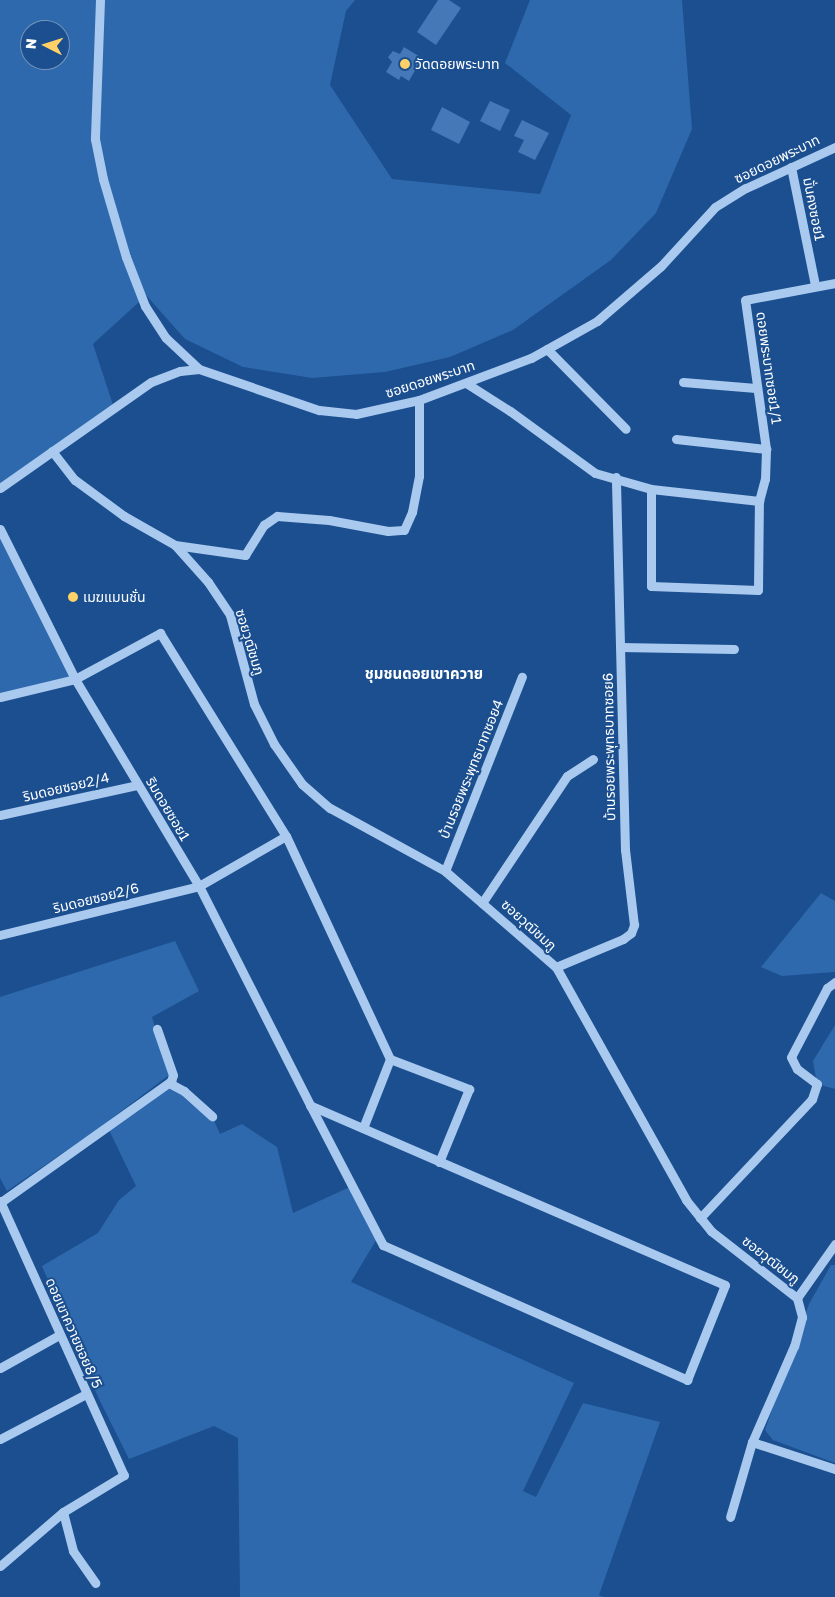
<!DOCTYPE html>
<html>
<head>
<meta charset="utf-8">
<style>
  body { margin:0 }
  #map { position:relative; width:835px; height:1597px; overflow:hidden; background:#1b4f8f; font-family:"Golos Text","Noto Sans Thai",sans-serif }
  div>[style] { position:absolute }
  .green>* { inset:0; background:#2e69ad }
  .building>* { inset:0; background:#4478b7 }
  .minor>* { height:9px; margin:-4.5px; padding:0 4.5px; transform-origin:4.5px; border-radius:4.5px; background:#a9c9ee }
  .dots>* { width:14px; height:14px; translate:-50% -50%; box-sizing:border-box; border:2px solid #1b4f8f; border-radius:50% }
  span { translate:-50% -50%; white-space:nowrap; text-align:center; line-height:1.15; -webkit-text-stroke:4px #1b4f8f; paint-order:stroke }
  .poi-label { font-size:14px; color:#fff }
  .left { translate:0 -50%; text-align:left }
  .street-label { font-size:14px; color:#fff }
  .neighbourhood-label { font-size:15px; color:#fff; font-weight:700 }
  .north { position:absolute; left:20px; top:20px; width:50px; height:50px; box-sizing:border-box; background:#1b4f8f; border:1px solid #7695bc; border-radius:50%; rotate:275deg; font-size:14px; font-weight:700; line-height:20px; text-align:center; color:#fff }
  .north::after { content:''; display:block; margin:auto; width:18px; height:22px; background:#ffd166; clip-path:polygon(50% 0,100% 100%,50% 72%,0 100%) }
</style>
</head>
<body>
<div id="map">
  <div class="green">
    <div style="clip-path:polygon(evenodd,0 0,355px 0,346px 11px,330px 85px,392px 179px,540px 194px,571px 115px,505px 63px,530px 0,682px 0,692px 129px,656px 213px,611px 260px,513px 330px,450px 357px,385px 372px,312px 378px,243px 367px,185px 339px,136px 284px,139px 302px,93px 344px,114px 408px,0 488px,0 0,30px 30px,60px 30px,60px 60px,30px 60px,30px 30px)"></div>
    <div style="clip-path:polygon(0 529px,75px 679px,0 697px)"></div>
    <div style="clip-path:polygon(821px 893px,835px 901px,835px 972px,782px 976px,761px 967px)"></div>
    <div style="clip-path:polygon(175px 941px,199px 991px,152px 1017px,169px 1075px,95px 1131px,7px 1191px,0 1178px,0 997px)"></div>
    <div style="clip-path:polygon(835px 1025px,835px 1089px,817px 1084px,813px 1061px)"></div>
    <div style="clip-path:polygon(169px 1083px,212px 1116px,220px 1134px,242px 1124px,277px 1147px,293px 1213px,352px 1186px,378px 1237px,351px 1282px,574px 1383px,523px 1491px,536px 1497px,583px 1403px,660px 1422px,599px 1595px,603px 1597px,240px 1597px,238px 1438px,214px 1426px,129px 1459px,98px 1397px,42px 1266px,98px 1233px,119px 1200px,136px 1186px,108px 1128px)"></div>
    <div style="clip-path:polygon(831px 1265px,835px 1265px,835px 1463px,773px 1440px,765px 1430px,809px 1304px)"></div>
  </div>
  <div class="building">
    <div style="clip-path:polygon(438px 0,449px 0,461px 8px,436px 45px,417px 32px)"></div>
    <div style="clip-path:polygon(404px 47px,422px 58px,409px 81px,401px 76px,399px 80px,386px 72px,392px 62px,388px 57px,393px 51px,400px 54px)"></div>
    <div style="clip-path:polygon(490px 101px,510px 110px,500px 131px,480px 121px)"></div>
    <div style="clip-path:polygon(442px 107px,470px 122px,459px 144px,431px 130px)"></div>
    <div style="clip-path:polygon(522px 120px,549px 133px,535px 160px,518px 152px,524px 140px,514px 136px)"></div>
  </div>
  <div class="minor">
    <div style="left:100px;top:0;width:139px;rotate:92.1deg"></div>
    <div style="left:95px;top:139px;width:41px;rotate:78.7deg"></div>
    <div style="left:103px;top:179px;width:81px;rotate:73.6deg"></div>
    <div style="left:126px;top:257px;width:53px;rotate:68.8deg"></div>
    <div style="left:145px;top:306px;width:38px;rotate:57deg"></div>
    <div style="left:166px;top:338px;width:45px;rotate:43.2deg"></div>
    <div style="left:791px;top:167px;width:120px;rotate:78.5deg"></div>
    <div style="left:547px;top:349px;width:112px;rotate:45.4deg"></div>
    <div style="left:683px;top:382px;width:73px;rotate:4.7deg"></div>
    <div style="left:466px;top:383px;width:52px;rotate:32.5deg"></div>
    <div style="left:510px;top:411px;width:105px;rotate:36.1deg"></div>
    <div style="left:595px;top:473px;width:58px;rotate:15.9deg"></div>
    <div style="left:651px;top:489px;width:109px;rotate:6.3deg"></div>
    <div style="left:676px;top:439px;width:91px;rotate:6.3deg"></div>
    <div style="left:52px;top:451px;width:37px;rotate:52deg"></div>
    <div style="left:75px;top:480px;width:61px;rotate:36.3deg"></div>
    <div style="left:124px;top:516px;width:59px;rotate:29.6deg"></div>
    <div style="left:175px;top:545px;width:50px;rotate:48.3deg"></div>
    <div style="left:208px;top:582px;width:40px;rotate:56deg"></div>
    <div style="left:230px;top:615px;width:92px;rotate:74.9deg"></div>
    <div style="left:254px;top:704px;width:45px;rotate:63.4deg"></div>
    <div style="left:274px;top:744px;width:49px;rotate:55deg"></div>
    <div style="left:302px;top:784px;width:37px;rotate:41deg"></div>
    <div style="left:330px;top:808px;width:131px;rotate:28.7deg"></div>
    <div style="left:445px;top:871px;width:147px;rotate:40.9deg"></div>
    <div style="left:556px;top:967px;width:267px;rotate:60.8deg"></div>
    <div style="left:686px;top:1200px;width:40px;rotate:51deg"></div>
    <div style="left:711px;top:1231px;width:109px;rotate:37.9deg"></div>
    <div style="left:797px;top:1298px;width:20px;rotate:75deg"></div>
    <div style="left:802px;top:1317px;width:30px;rotate:105deg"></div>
    <div style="left:794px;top:1346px;width:105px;rotate:113.6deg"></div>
    <div style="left:752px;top:1442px;width:78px;rotate:106.3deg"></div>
    <div style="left:0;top:488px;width:184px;rotate:-35.1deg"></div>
    <div style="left:151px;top:382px;width:31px;rotate:-21deg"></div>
    <div style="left:180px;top:371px;width:19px;rotate:-6deg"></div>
    <div style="left:199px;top:369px;width:127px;rotate:18.9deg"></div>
    <div style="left:319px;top:410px;width:37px;rotate:6deg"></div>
    <div style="left:356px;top:414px;width:65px;rotate:-12.5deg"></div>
    <div style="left:419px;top:400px;width:120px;rotate:-20.6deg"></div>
    <div style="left:531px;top:358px;width:76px;rotate:-29.3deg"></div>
    <div style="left:597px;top:321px;width:84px;rotate:-40.7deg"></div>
    <div style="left:661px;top:266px;width:80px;rotate:-47.5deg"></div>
    <div style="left:715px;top:207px;width:36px;rotate:-32deg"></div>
    <div style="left:746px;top:188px;width:98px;rotate:-24.7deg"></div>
    <div style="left:651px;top:489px;width:97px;rotate:90deg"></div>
    <div style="left:651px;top:586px;width:107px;rotate:2.1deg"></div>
    <div style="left:758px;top:590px;width:89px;rotate:-89.4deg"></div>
    <div style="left:759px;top:501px;width:23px;rotate:-75deg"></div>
    <div style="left:765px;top:479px;width:30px;rotate:-88deg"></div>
    <div style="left:766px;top:449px;width:150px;rotate:-98deg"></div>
    <div style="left:745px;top:300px;width:92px;rotate:-10.7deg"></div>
    <div style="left:0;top:529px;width:168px;rotate:63.4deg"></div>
    <div style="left:75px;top:679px;width:241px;rotate:59.1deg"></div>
    <div style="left:199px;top:886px;width:246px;rotate:63.1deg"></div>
    <div style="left:310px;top:1105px;width:158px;rotate:62.5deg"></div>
    <div style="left:383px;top:1245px;width:333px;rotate:23.9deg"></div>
    <div style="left:687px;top:1380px;width:102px;rotate:-68.2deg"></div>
    <div style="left:725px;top:1285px;width:452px;rotate:-156.6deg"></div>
    <div style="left:175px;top:545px;width:71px;rotate:8.1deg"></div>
    <div style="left:245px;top:555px;width:36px;rotate:-58deg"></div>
    <div style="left:264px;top:525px;width:16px;rotate:-35deg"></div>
    <div style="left:277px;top:516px;width:52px;rotate:4.4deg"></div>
    <div style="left:329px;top:520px;width:60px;rotate:10.6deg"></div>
    <div style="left:388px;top:531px;width:16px;rotate:-4deg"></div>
    <div style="left:404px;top:530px;width:20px;rotate:-66deg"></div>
    <div style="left:412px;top:512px;width:37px;rotate:-79deg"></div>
    <div style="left:419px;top:476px;width:76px;rotate:-90deg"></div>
    <div style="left:620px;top:647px;width:114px;rotate:1deg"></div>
    <div style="left:0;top:697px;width:77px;rotate:-13.5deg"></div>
    <div style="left:75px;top:679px;width:97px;rotate:-28.4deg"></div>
    <div style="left:160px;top:633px;width:239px;rotate:58.2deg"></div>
    <div style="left:286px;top:836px;width:246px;rotate:65deg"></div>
    <div style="left:390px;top:1059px;width:85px;rotate:20.8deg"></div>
    <div style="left:469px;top:1089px;width:79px;rotate:112.3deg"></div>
    <div style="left:0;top:815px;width:141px;rotate:-12.3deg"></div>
    <div style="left:445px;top:871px;width:209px;rotate:-68.4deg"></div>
    <div style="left:482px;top:903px;width:153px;rotate:-56.2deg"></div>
    <div style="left:567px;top:776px;width:31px;rotate:-33deg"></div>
    <div style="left:0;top:935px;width:205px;rotate:-13.8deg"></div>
    <div style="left:199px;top:886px;width:100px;rotate:-29.9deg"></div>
    <div style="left:556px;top:967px;width:73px;rotate:-22.7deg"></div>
    <div style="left:623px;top:939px;width:10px;rotate:-37deg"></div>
    <div style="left:631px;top:933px;width:9px;rotate:-69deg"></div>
    <div style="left:634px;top:925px;width:76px;rotate:-96.8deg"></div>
    <div style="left:625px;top:850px;width:373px;rotate:-91.4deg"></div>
    <div style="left:169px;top:1083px;width:17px;rotate:28deg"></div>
    <div style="left:184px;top:1091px;width:38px;rotate:42deg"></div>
    <div style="left:363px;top:1128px;width:74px;rotate:-68.6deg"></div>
    <div style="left:0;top:1201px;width:301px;rotate:65.7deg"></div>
    <div style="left:124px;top:1475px;width:71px;rotate:148.8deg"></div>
    <div style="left:63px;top:1512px;width:83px;rotate:139.4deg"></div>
    <div style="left:1px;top:1202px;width:209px;rotate:-35.4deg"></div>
    <div style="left:171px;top:1081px;width:6px;rotate:-72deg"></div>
    <div style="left:173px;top:1075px;width:49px;rotate:-109.2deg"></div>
    <div style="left:700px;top:1218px;width:163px;rotate:-46.7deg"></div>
    <div style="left:812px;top:1099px;width:16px;rotate:-72deg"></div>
    <div style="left:817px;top:1084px;width:25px;rotate:-143deg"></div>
    <div style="left:797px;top:1069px;width:13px;rotate:-117deg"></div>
    <div style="left:791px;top:1057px;width:78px;rotate:-62.4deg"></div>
    <div style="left:827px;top:988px;width:10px;rotate:-37deg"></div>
    <div style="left:797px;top:1298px;width:66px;rotate:-54.9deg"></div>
    <div style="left:0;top:1368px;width:68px;rotate:-29.2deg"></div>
    <div style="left:0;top:1439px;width:97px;rotate:-27.6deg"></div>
    <div style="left:752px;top:1442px;width:87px;rotate:18deg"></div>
    <div style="left:63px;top:1512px;width:40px;rotate:75.6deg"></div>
    <div style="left:73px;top:1551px;width:39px;rotate:55deg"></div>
  </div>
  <div class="dots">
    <div style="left:405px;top:64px;background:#ffd166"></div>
    <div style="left:73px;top:597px;background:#ffd166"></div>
  </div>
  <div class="poi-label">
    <span class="left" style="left:415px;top:64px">วัดดอยพระบาท</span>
    <span class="left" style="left:83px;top:597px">เมฆแมนชั่น</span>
  </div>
  <div class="street-label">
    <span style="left:777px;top:159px;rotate:-26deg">ซอยดอยพระบาท</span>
    <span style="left:814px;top:209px;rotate:79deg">มั่นคงซอย1</span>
    <span style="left:769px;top:368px;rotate:82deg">ดอยพระบาทซอย1/1</span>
    <span style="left:430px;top:379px;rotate:-18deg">ซอยดอยพระบาท</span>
    <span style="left:250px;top:642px;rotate:73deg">ซอยวุฒิชมภู</span>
    <span style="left:609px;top:747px;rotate:-91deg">บ้านรอยพระพุทธบาทซอย6</span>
    <span style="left:471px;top:769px;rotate:-68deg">บ้านรอยพระพุทธบาทซอย4</span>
    <span style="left:66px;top:787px;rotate:-13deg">ริมดอยซอย2/4</span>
    <span style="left:168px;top:809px;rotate:59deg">ริมดอยซอย1</span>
    <span style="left:96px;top:898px;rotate:-14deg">ริมดอยซอย2/6</span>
    <span style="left:529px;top:925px;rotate:42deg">ซอยวุฒิชมภู</span>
    <span style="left:771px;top:1260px;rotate:38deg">ซอยวุฒิชมภู</span>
    <span style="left:74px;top:1333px;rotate:66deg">ดอยเขาควายซอย8/5</span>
  </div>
  <div class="neighbourhood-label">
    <span style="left:424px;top:674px">ชุมชนดอยเขาควาย</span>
  </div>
  <div class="north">N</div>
</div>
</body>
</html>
